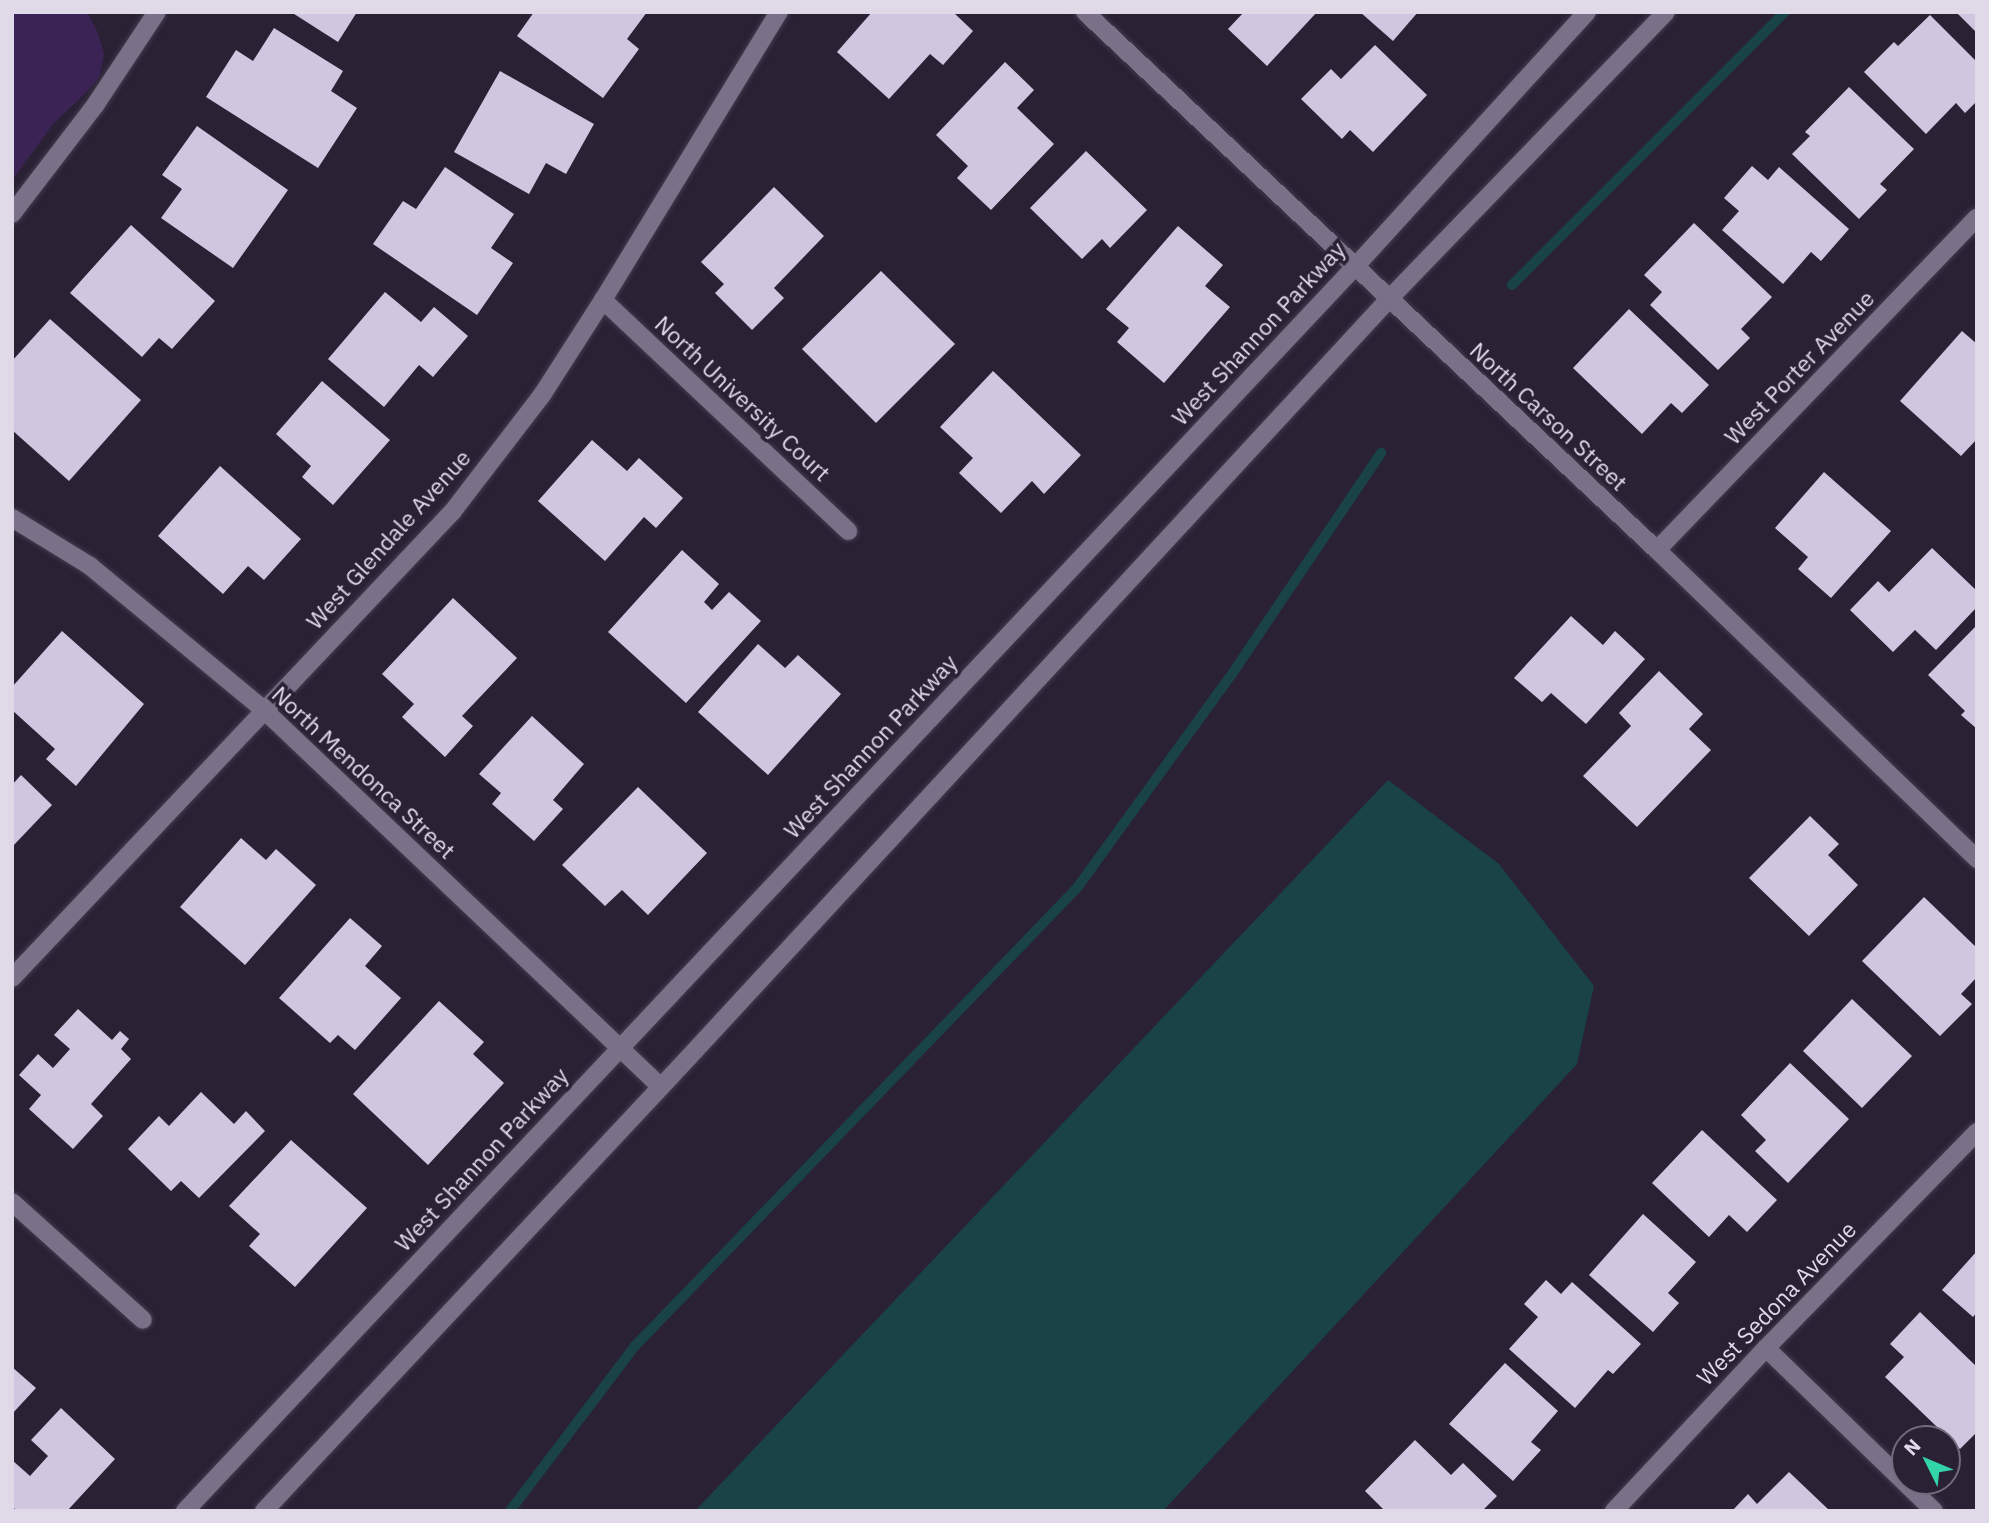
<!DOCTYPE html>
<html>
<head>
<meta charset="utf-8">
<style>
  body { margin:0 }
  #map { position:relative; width:1989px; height:1523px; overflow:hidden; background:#2a2135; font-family:"IBM Plex Sans",sans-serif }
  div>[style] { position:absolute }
  .green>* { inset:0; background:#3b2356 }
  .water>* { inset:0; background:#194347 }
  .stream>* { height:10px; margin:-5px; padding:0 5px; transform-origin:5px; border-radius:5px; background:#194347 }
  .building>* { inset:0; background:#d0c6e0 }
  .roads { filter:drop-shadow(0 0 2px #433c4d) drop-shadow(0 0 2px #433c4d) }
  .minor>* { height:18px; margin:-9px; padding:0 9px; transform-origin:9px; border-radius:9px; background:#7a7188 }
  .tertiary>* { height:18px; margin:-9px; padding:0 9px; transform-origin:9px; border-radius:9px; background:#7a7188 }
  span { translate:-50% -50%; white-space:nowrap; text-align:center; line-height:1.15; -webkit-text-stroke:7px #2a2135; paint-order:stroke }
  .street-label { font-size:23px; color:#e0dae8 }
  .frame { position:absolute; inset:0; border:14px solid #e0dae8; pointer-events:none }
  .north { position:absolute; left:1891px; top:1425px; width:70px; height:70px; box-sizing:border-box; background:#2a2135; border:2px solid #736b7d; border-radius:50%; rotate:313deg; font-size:19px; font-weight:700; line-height:28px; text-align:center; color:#e0dae8 }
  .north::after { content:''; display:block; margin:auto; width:24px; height:32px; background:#33d4a8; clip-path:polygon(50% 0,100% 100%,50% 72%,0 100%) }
</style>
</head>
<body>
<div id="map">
  <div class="green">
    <div style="clip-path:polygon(12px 12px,87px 12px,98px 33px,104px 54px,100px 75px,90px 89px,54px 123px,12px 180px)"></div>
  </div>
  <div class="water">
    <div style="clip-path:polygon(1388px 780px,1499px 864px,1594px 986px,1577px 1064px,1163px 1511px,695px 1511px)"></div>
  </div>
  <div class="stream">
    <div style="left:1512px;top:285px;width:386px;rotate:-45deg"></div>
    <div style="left:510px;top:1511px;width:207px;rotate:-52.9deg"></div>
    <div style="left:635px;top:1346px;width:636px;rotate:-46.02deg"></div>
    <div style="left:1077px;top:888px;width:264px;rotate:-54.1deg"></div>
    <div style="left:1232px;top:674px;width:267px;rotate:-56deg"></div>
  </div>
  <div class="building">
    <div style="clip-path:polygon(291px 12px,357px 12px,338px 42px)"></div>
    <div style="clip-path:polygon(534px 12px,647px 12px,627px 39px,639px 49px,603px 98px,517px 36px)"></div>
    <div style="clip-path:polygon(872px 12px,953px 12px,973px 31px,943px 65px,930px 54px,889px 99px,837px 52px)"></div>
    <div style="clip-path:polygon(1244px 12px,1317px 12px,1267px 66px,1228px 29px)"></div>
    <div style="clip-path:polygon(1360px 12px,1418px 12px,1393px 41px)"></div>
    <div style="clip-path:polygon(1956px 12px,1977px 12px,1977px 33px)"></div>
    <div style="clip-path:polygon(1930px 15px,1977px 62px,1977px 101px,1965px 113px,1956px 103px,1926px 134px,1864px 72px,1894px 42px,1898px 46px)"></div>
    <div style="clip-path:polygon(274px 28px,343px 71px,331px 91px,357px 108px,318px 168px,206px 97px,236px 50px,253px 61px)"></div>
    <div style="clip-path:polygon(1375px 45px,1427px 95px,1373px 152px,1350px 130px,1342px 139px,1301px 99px,1331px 69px,1341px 79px)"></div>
    <div style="clip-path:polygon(1005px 62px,1034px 90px,1017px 108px,1054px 144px,991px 210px,957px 178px,968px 166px,936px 135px)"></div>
    <div style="clip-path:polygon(500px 71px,594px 124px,566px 174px,546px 163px,529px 194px,454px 152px)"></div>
    <div style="clip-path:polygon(1849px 87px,1914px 149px,1880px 184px,1887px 190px,1859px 219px,1792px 154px,1810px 136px,1805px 132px)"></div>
    <div style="clip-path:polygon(197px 126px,288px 190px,233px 268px,161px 218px,182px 189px,162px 175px)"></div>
    <div style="clip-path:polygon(1086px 151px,1147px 210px,1110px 248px,1102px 239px,1082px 259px,1030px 208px)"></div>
    <div style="clip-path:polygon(1752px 166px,1768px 180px,1779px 167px,1849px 229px,1821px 261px,1811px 252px,1783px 284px,1722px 230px,1739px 211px,1724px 198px)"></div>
    <div style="clip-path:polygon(445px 167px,514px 214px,491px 248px,513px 263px,477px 315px,373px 244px,403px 201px,416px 209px)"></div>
    <div style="clip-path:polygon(774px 187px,824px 236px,774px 288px,784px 298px,752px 330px,715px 293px,724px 284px,701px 262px)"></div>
    <div style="clip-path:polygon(1694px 223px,1772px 297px,1741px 329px,1750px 338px,1718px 370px,1650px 305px,1662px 292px,1644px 275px)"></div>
    <div style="clip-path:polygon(131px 225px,215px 301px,172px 349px,159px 338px,142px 357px,70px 293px)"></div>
    <div style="clip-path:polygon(1178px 226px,1223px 265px,1205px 286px,1230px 307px,1164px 383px,1117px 342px,1129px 328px,1106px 309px)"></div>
    <div style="clip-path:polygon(881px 271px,955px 344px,876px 423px,802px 349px)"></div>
    <div style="clip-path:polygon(385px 292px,421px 322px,434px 307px,468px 336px,433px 377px,419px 365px,384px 407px,328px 359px)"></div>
    <div style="clip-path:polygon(1629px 309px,1709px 385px,1682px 413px,1671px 403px,1642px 434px,1573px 368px)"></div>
    <div style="clip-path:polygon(50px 319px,141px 400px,69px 481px,12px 430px,12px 361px)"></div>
    <div style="clip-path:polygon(1962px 331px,1977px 344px,1977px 439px,1961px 456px,1900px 401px)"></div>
    <div style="clip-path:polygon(993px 371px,1081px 455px,1044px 494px,1032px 481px,1001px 513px,959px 473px,973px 458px,940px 427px)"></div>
    <div style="clip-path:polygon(322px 381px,390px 440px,333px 505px,302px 477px,311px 466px,276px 434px)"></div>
    <div style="clip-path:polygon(592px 440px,627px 471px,639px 458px,683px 498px,656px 528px,644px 517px,605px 561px,538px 501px)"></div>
    <div style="clip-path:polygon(220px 466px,301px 539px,264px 580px,248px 566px,223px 594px,158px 536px)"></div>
    <div style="clip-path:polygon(1824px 472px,1891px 531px,1831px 598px,1798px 569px,1808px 557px,1775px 528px)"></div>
    <div style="clip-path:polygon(1932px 548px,1977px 591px,1977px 607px,1936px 650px,1915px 630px,1893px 652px,1850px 610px,1878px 581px,1889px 592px)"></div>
    <div style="clip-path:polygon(682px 550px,719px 584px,704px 602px,712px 610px,729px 592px,761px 621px,686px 703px,608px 632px)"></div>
    <div style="clip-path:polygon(453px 598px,517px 658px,462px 716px,473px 726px,445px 757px,402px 717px,414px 704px,382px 674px)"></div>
    <div style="clip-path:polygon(1571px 616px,1603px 645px,1615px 631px,1645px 659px,1586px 724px,1551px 693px,1542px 702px,1514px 678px)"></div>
    <div style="clip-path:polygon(1977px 625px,1977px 729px,1961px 715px,1965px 711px,1928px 675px)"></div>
    <div style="clip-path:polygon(62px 631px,144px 704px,76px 786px,46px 759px,55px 749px,12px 710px,12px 687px)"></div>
    <div style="clip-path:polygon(758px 644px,785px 668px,798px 655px,841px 694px,768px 775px,698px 712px)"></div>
    <div style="clip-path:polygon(1659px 671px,1703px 714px,1689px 729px,1711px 750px,1637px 827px,1583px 776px,1631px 726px,1619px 713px)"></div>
    <div style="clip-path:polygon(532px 716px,584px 764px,553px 800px,563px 809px,534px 841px,492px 804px,501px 793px,479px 774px)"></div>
    <div style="clip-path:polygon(21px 775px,52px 805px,12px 847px,12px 785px)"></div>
    <div style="clip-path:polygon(638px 787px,707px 853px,648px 915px,622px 890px,605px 906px,562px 865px)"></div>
    <div style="clip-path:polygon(1810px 816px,1839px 844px,1828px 855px,1858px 885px,1809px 936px,1749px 878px)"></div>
    <div style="clip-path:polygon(241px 838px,266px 860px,276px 849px,316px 885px,245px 965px,180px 907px)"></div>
    <div style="clip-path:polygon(1924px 897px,1977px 948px,1977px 977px,1961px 994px,1972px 1004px,1940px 1036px,1862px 961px)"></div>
    <div style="clip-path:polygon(350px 918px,382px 946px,365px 966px,401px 998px,355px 1050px,338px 1035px,330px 1043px,279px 998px)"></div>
    <div style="clip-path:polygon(1852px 999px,1912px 1056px,1862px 1108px,1803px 1051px)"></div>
    <div style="clip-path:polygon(439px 1001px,484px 1042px,473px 1054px,504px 1083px,428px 1165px,353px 1094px)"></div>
    <div style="clip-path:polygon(78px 1009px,112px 1040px,120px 1031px,129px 1039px,121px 1049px,131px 1059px,91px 1104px,103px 1116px,73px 1149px,29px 1109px,41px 1095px,19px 1075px,38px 1054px,53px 1068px,70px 1049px,54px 1035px)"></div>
    <div style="clip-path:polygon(1790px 1063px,1849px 1119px,1788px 1183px,1755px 1151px,1766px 1140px,1741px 1115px)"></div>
    <div style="clip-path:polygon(201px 1092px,234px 1124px,246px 1111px,265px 1131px,199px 1198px,181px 1181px,171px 1191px,128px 1149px,159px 1116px,169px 1126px)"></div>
    <div style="clip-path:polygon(1702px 1130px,1777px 1200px,1747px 1232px,1729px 1215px,1709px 1237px,1652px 1183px)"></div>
    <div style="clip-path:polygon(291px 1140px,367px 1208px,295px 1287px,249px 1246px,260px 1234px,229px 1206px)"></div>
    <div style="clip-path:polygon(1643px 1214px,1696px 1262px,1668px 1293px,1679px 1303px,1653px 1332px,1589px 1275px)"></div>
    <div style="clip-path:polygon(1977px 1251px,1977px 1312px,1973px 1317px,1942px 1290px)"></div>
    <div style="clip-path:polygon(1546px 1280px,1561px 1294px,1572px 1282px,1641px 1344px,1613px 1374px,1608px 1370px,1575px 1408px,1509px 1349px,1538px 1317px,1524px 1304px)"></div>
    <div style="clip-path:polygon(1920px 1312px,1977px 1367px,1977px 1432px,1960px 1449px,1885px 1377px,1904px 1357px,1890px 1344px)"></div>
    <div style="clip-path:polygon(1505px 1363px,1558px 1411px,1531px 1442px,1541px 1450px,1513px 1481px,1449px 1424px)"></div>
    <div style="clip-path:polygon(12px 1367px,36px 1388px,12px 1414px)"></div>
    <div style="clip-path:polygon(61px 1408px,115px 1459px,67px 1511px,17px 1511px,12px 1506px,12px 1460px,30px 1476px,48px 1456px,31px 1440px)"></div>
    <div style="clip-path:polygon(1415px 1440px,1451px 1475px,1463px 1463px,1497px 1496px,1482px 1511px,1385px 1511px,1365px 1491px)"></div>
    <div style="clip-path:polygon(1789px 1472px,1830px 1511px,1732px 1511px,1748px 1494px,1757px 1504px)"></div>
  </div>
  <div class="roads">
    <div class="minor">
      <div style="left:1085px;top:12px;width:785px;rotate:43.25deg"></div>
      <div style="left:1657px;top:550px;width:445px;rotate:44deg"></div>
      <div style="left:12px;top:214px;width:138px;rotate:-52.6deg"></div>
      <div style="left:96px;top:104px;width:110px;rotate:-56.5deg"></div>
      <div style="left:603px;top:300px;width:337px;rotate:43.3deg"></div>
      <div style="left:12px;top:518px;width:92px;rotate:31.6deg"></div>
      <div style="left:90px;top:566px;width:226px;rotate:39.6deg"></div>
      <div style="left:264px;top:710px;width:547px;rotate:43.52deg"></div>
      <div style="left:1657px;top:550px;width:461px;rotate:-46.1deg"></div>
      <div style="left:12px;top:978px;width:642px;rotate:-46.64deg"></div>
      <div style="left:453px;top:511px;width:146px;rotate:-52.5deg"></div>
      <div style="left:542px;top:395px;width:113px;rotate:-57.3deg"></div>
      <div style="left:603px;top:300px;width:338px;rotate:-58.6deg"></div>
      <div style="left:12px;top:1202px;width:176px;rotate:42deg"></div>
      <div style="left:1766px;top:1348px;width:234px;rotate:44.1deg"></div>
      <div style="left:1614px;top:1511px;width:223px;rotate:-47deg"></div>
      <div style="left:1766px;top:1348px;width:302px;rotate:-45.7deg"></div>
    </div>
    <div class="tertiary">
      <div style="left:185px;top:1511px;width:1706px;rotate:-46.76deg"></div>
      <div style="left:1354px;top:268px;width:346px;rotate:-47.7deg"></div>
      <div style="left:264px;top:1511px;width:622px;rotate:-46.89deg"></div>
      <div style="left:689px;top:1057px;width:1030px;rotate:-47.28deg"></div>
      <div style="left:1388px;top:300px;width:400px;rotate:-46deg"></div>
    </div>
  </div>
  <div class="street-label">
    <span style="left:1258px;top:333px;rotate:-47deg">West Shannon Parkway</span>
    <span style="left:1799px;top:367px;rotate:-46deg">West Porter Avenue</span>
    <span style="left:743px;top:398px;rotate:43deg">North University Court</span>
    <span style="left:1549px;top:416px;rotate:43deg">North Carson Street</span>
    <span style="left:388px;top:539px;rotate:-48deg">West Glendale Avenue</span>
    <span style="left:870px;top:746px;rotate:-47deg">West Shannon Parkway</span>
    <span style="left:364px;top:772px;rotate:43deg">North Mendonca Street</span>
    <span style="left:481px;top:1159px;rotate:-47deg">West Shannon Parkway</span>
    <span style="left:1776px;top:1303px;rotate:-46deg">West Sedona Avenue</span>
  </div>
  <div class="frame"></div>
  <div class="north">N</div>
</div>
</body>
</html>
